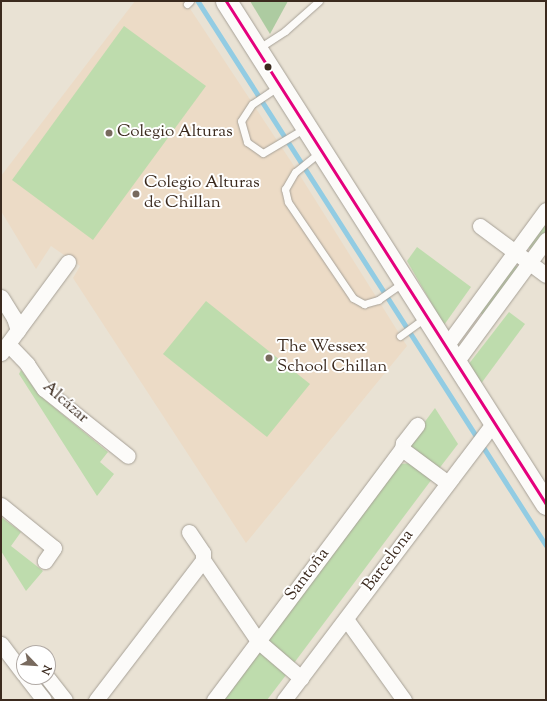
<!DOCTYPE html>
<html>
<head>
<meta charset="utf-8">
<style>
  body { margin:0 }
  #map { position:relative; width:547px; height:701px; overflow:hidden; background:#e9e2d4; font-family:"Sorts Mill Goudy",serif }
  div>[style] { position:absolute }
  .built>* { inset:0; background:#ecdbc6 }
  .green>* { inset:0; background:#bedcad }
  .forest>* { inset:0; background:#adcba1 }
  .stream>* { height:4.5px; margin:-2.25px; padding:0 2.25px; transform-origin:2.25px; border-radius:2.25px; background:#92cce3 }
  .roads { filter:drop-shadow(0 0 1px #a7a197) drop-shadow(0 0 1px #a7a197) }
  .service>* { height:7px; margin:-3.5px; padding:0 3.5px; transform-origin:3.5px; border-radius:3.5px; background:#fcfbf9 }
  .minor>* { height:15px; margin:-7.5px; padding:0 7.5px; transform-origin:7.5px; border-radius:7.5px; background:#fcfbf9 }
  .secondary>* { height:21px; margin:-10.5px; padding:0 10.5px; transform-origin:10.5px; border-radius:10.5px; background:#fcfbf9 }
  .bus-1>* { height:3px; margin:-1.5px; padding:0 1.5px; transform-origin:1.5px; border-radius:1.5px; background:#e5007d }
  .dots>* { width:11px; height:11px; translate:-50% -50%; box-sizing:border-box; border:2px solid #fff; border-radius:50% }
  span { translate:-50% -50%; white-space:nowrap; text-align:center; line-height:1.15; -webkit-text-stroke:4px #fff; paint-order:stroke }
  .poi-label { font-size:17px; color:#3b2a1e }
  .left { translate:0 -50%; text-align:left }
  .street-label { font-size:17px; color:#3b2a1e }
  .frame { position:absolute; inset:0; border:2px solid #3b2a1e; pointer-events:none }
  .north { position:absolute; left:16px; top:645px; width:40px; height:40px; box-sizing:border-box; background:#fff; border:1px solid #b1aaa5; border-radius:50%; rotate:115deg; font-size:11px; font-weight:700; line-height:16px; text-align:center; color:#3b2a1e }
  .north::after { content:''; display:block; margin:auto; width:14px; height:18px; background:#786a5e; clip-path:polygon(50% 0,100% 100%,50% 72%,0 100%) }
</style>
</head>
<body>
<div id="map">
  <div class="built">
    <div style="clip-path:polygon(135px 1px,185px 1px,294px 166px,407px 346px,246px 543px,73px 278px,80px 266px,51px 246px,36px 269px,1px 211px,1px 176px)"></div>
  </div>
  <div class="green">
    <div style="clip-path:polygon(124px 26px,206px 86px,93px 240px,12px 180px)"></div>
    <div style="clip-path:polygon(546px 221px,546px 230px,532px 250px,527px 247px)"></div>
    <div style="clip-path:polygon(417px 247px,471px 287px,444px 325px,407px 261px)"></div>
    <div style="clip-path:polygon(514px 265px,518px 267px,483px 315px,479px 312px)"></div>
    <div style="clip-path:polygon(206px 301px,310px 384px,267px 437px,163px 354px)"></div>
    <div style="clip-path:polygon(509px 312px,525px 324px,480px 385px,468px 365px)"></div>
    <div style="clip-path:polygon(21px 370px,39px 395px,108px 452px,100px 462px,114px 474px,97px 496px,19px 374px)"></div>
    <div style="clip-path:polygon(435px 408px,458px 444px,438px 470px,407px 446px)"></div>
    <div style="clip-path:polygon(412px 463px,432px 479px,294px 663px,267px 639px,400px 464px)"></div>
    <div style="clip-path:polygon(1px 517px,21px 532px,11px 546px,43px 571px,26px 591px,1px 551px)"></div>
    <div style="clip-path:polygon(259px 652px,286px 675px,267px 700px,222px 700px)"></div>
  </div>
  <div class="forest">
    <div style="clip-path:polygon(250px 1px,288px 1px,270px 34px)"></div>
  </div>
  <div class="stream">
    <div style="left:198px;top:1px;width:646px;rotate:57.39deg"></div>
  </div>
  <div class="roads">
    <div class="service">
      <div style="left:187px;top:4px;width:4px;rotate:-45deg"></div>
      <div style="left:259px;top:48px;width:31px;rotate:-33deg"></div>
      <div style="left:285px;top:31px;width:45px;rotate:-41.4deg"></div>
      <div style="left:279px;top:86px;width:32px;rotate:146deg"></div>
      <div style="left:252px;top:104px;width:20px;rotate:123deg"></div>
      <div style="left:241px;top:121px;width:22px;rotate:74deg"></div>
      <div style="left:247px;top:142px;width:19px;rotate:35deg"></div>
      <div style="left:263px;top:153px;width:49px;rotate:-30.8deg"></div>
      <div style="left:320px;top:152px;width:32px;rotate:141deg"></div>
      <div style="left:295px;top:172px;width:20px;rotate:120deg"></div>
      <div style="left:285px;top:189px;width:13px;rotate:77deg"></div>
      <div style="left:288px;top:202px;width:116px;rotate:55.9deg"></div>
      <div style="left:353px;top:298px;width:13px;rotate:29deg"></div>
      <div style="left:364px;top:304px;width:15px;rotate:-16deg"></div>
      <div style="left:378px;top:300px;width:29px;rotate:-35deg"></div>
      <div style="left:400px;top:336px;width:32px;rotate:-36deg"></div>
    </div>
    <div class="minor">
      <div style="left:480px;top:226px;width:82px;rotate:36.6deg"></div>
      <div style="left:1px;top:297px;width:25px;rotate:58deg"></div>
      <div style="left:14px;top:318px;width:13px;rotate:72deg"></div>
      <div style="left:8px;top:344px;width:28px;rotate:46deg"></div>
      <div style="left:27px;top:364px;width:30px;rotate:56deg"></div>
      <div style="left:44px;top:389px;width:107px;rotate:38.6deg"></div>
      <div style="left:446px;top:346px;width:169px;rotate:-53.7deg"></div>
      <div style="left:1px;top:353px;width:113px;rotate:-53.6deg"></div>
      <div style="left:456px;top:362px;width:152px;rotate:-53.6deg"></div>
      <div style="left:402px;top:449px;width:6px;rotate:-81deg"></div>
      <div style="left:403px;top:443px;width:23px;rotate:-52deg"></div>
      <div style="left:1px;top:505px;width:68px;rotate:39.1deg"></div>
      <div style="left:54px;top:548px;width:16px;rotate:125deg"></div>
      <div style="left:189px;top:532px;width:25px;rotate:56deg"></div>
      <div style="left:203px;top:553px;width:7px;rotate:90deg"></div>
      <div style="left:203px;top:560px;width:98px;rotate:55.8deg"></div>
      <div style="left:258px;top:641px;width:57px;rotate:40.7deg"></div>
      <div style="left:346px;top:619px;width:100px;rotate:54.4deg"></div>
      <div style="left:1px;top:644px;width:38px;rotate:53deg"></div>
      <div style="left:26px;top:677px;width:29px;rotate:52deg"></div>
      <div style="left:47px;top:677px;width:29px;rotate:52deg"></div>
      <div style="left:96px;top:700px;width:176px;rotate:-52.6deg"></div>
      <div style="left:214px;top:700px;width:314px;rotate:-53.2deg"></div>
      <div style="left:402px;top:449px;width:57px;rotate:36.5deg"></div>
      <div style="left:284px;top:700px;width:348px;rotate:-52.9deg"></div>
    </div>
    <div class="secondary">
      <div style="left:226px;top:1px;width:596px;rotate:57.54deg"></div>
    </div>
  </div>
  <div class="bus-1">
    <div style="left:226px;top:1px;width:596px;rotate:57.54deg"></div>
  </div>
  <div class="dots">
    <div style="left:268px;top:67px;background:#3b2a1e"></div>
    <div style="left:109px;top:133px;background:#786a5e"></div>
    <div style="left:136px;top:194px;background:#786a5e"></div>
    <div style="left:269px;top:358px;background:#786a5e"></div>
  </div>
  <div class="poi-label">
    <span class="left" style="left:117px;top:133px">Colegio Alturas</span>
    <span class="left" style="left:144px;top:194px">Colegio Alturas<br>de Chillan</span>
    <span class="left" style="left:277px;top:358px">The Wessex<br>School Chillan</span>
  </div>
  <div class="street-label">
    <span style="left:65px;top:403px;rotate:41deg">Alcázar</span>
    <span style="left:389px;top:561px;rotate:-53deg">Barcelona</span>
    <span style="left:308px;top:575px;rotate:-53deg">Santoña</span>
  </div>
  <div class="frame"></div>
  <div class="north">N</div>
</div>
</body>
</html>
